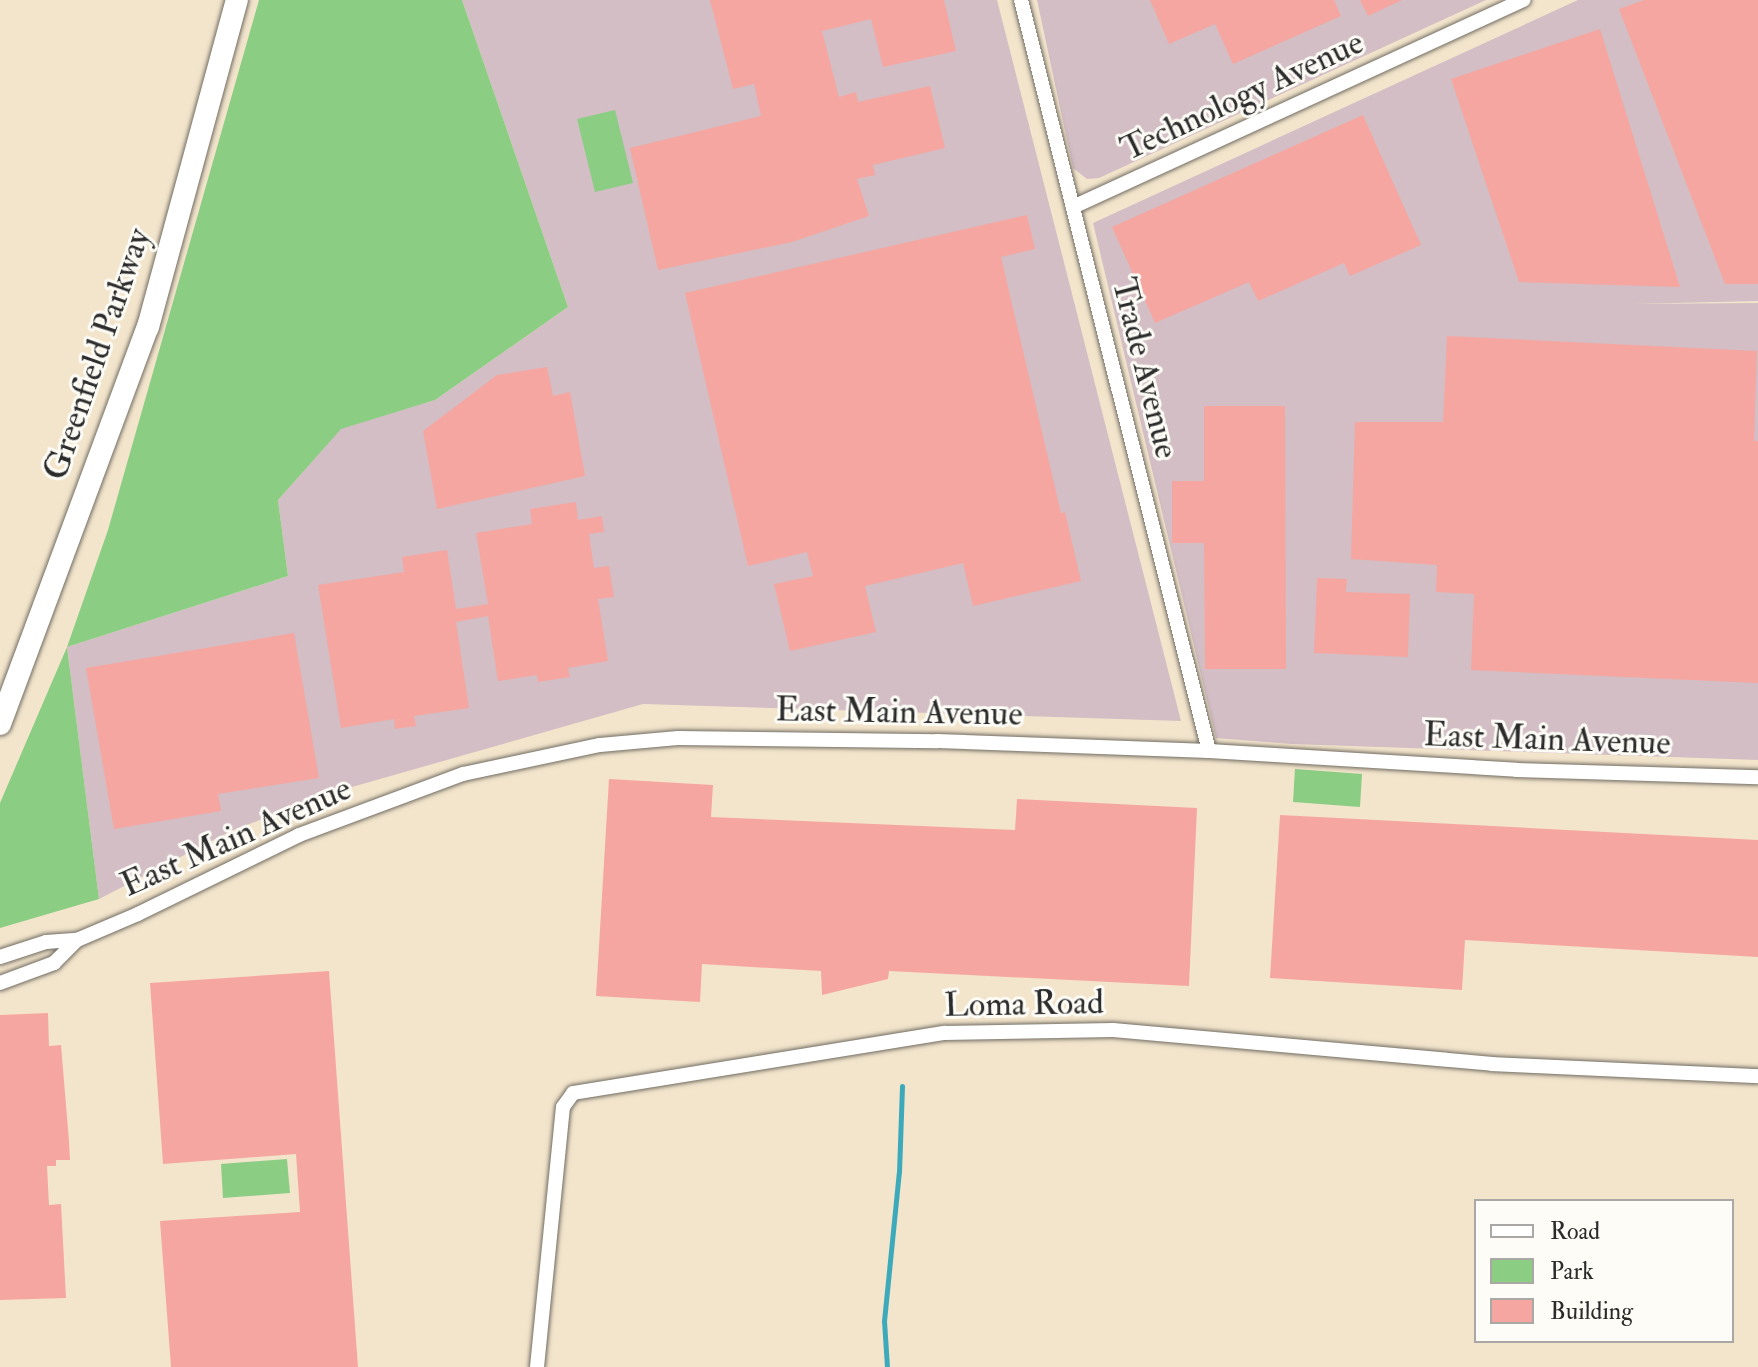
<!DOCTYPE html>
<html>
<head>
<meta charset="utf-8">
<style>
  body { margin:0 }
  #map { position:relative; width:1758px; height:1367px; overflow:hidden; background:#f3e5cc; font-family:"IM FELL Double Pica",serif }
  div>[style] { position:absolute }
  .industrial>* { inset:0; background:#d2bec4 }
  .green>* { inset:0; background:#8ccd84 }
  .stream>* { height:5px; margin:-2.5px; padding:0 2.5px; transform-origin:2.5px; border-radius:2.5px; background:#3daabc }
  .building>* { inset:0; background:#f6a6a0 }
  .roads { filter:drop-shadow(0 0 2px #716c63) drop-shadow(0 0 2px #716c63) }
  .street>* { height:14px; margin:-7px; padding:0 7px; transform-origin:7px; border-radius:7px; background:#fff }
  .secondary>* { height:22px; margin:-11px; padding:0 11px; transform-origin:11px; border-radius:11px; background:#fff }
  span { translate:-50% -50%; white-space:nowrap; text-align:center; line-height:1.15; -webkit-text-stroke:6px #fdfcf7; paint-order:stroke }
  .street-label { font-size:34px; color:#2b2b2b }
  .legend { position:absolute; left:1474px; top:1199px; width:260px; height:144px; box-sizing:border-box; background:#fdfcf7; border:2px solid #a9a8a5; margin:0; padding:10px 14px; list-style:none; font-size:24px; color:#2b2b2b }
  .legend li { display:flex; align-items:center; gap:16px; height:40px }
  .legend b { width:40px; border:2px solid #a9a8a5 }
</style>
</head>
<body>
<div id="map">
  <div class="industrial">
    <div style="clip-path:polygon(462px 0,997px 0,1181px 721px,643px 704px,331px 793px,231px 831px,99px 899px,67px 647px,288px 576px,278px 500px,341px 428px,435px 400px,568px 307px)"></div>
    <div style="clip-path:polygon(1037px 0,1486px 0,1099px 178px,1087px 179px,1073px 168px)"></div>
    <div style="clip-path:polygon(1578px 0,1758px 0,1758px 301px,1633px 304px,1758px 303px,1758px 760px,1292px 744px,1216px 738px,1093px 223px)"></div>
  </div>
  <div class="green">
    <div style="clip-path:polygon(259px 0,462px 0,568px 307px,435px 400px,341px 429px,278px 500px,288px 576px,67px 647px,99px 899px,0 928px,0 803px,67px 647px,108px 530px)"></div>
    <div style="clip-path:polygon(615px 110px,633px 183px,595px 192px,577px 119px)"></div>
    <div style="clip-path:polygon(1295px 769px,1362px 774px,1360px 807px,1293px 802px)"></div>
    <div style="clip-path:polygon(287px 1159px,290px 1193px,223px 1198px,221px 1164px)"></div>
  </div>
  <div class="stream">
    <div style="left:887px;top:1367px;width:46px;rotate:-93.7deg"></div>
    <div style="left:884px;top:1321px;width:150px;rotate:-84.3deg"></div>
    <div style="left:899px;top:1172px;width:86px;rotate:-88deg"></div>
  </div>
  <div class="building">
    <div style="clip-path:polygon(710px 0,944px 0,956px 51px,883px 67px,871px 19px,822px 31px,839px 97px,856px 92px,858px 102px,930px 86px,945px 148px,873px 165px,875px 175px,857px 179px,869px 216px,792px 242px,658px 270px,630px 148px,761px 116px,754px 84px,733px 89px)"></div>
    <div style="clip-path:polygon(1150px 0,1334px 0,1341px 16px,1233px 64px,1215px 24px,1169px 44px)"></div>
    <div style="clip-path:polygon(1360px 0,1402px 0,1368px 16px)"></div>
    <div style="clip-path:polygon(1644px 0,1758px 0,1758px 284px,1725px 284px,1619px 9px)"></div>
    <div style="clip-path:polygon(1600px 29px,1680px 287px,1519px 282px,1451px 79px)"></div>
    <div style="clip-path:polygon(1363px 115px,1421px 245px,1350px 276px,1344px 263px,1258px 301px,1249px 282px,1155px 323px,1112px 227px)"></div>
    <div style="clip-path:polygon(1027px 215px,1035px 249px,1001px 257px,1061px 513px,1065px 512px,1081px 581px,973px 606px,963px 563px,865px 586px,876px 632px,790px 651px,774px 584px,813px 576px,807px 552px,748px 566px,685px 293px)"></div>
    <div style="clip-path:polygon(1447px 336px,1757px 351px,1754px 441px,1758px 441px,1758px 683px,1471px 670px,1474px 594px,1436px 592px,1437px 565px,1351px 559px,1355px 422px,1443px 422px)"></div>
    <div style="clip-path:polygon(547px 367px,553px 396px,570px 392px,585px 476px,437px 509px,423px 431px,497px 375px)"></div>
    <div style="clip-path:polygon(1204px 406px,1285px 406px,1286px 669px,1205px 669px,1204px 543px,1172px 543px,1172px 481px,1204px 481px)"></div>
    <div style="clip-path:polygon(576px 502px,578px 520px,602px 516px,604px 532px,589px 534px,594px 568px,609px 566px,614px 597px,598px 599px,608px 661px,568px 668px,570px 677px,538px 682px,537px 675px,498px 681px,488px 616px,456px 622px,469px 708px,414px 716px,416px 726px,395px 729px,394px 719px,341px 728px,318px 585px,404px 572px,402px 557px,447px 550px,456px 609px,488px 604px,476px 533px,532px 524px,530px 509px)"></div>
    <div style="clip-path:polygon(1317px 578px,1347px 579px,1346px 592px,1410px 594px,1408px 657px,1314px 653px)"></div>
    <div style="clip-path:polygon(294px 633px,319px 778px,218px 794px,221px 811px,114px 829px,86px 668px)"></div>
    <div style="clip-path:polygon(609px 779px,713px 785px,711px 817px,1015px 830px,1017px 799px,1197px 808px,1189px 986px,889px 971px,888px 979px,822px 995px,821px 971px,702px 964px,700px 1002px,596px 996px)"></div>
    <div style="clip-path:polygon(1280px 815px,1758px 840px,1758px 957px,1465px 940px,1462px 990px,1270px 978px)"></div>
    <div style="clip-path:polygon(329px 971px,358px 1367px,171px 1367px,160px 1221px,300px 1212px,296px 1154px,163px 1164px,150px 983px)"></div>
    <div style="clip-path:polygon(48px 1013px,49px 1046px,61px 1045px,69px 1141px,70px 1160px,56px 1160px,56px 1166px,47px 1166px,49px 1205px,61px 1204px,66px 1298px,0 1300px,0 1015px)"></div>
  </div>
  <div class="roads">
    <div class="street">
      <div style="left:1021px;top:0;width:774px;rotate:75.95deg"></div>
      <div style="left:1073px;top:207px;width:496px;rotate:-24.7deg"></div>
      <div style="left:0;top:957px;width:48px;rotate:-18.1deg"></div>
      <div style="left:46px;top:942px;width:31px;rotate:-4deg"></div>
      <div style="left:77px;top:940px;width:66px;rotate:-23.1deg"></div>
      <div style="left:138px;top:914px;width:179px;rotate:-26.1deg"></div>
      <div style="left:299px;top:835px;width:175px;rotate:-20.4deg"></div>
      <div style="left:463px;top:774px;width:140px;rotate:-12deg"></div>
      <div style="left:600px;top:745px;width:78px;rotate:-5.1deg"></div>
      <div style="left:678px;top:738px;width:259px;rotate:0.7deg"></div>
      <div style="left:937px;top:741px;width:272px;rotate:2.1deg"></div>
      <div style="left:1209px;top:751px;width:308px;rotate:3.5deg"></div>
      <div style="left:1516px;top:770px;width:242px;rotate:1.7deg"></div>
      <div style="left:0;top:983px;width:58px;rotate:-20.3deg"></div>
      <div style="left:54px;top:963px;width:33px;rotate:-45deg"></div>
      <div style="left:537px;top:1367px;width:261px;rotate:-84.3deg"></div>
      <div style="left:563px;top:1107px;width:17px;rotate:-54deg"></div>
      <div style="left:573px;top:1093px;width:376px;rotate:-9.2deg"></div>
      <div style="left:944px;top:1033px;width:169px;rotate:-1deg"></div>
      <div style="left:1113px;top:1030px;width:381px;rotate:5.1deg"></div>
      <div style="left:1492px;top:1064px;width:266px;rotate:2.6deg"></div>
    </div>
    <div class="secondary">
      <div style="left:0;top:724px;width:424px;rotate:-69.6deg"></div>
      <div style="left:148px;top:327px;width:339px;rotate:-74.8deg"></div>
    </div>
  </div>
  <div class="street-label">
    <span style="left:1242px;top:96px;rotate:-25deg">Technology Avenue</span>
    <span style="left:97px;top:354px;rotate:-71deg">Greenfield Parkway</span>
    <span style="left:1145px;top:368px;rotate:76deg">Trade Avenue</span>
    <span style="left:899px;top:712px;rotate:1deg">East Main Avenue</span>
    <span style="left:1547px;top:739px;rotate:2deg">East Main Avenue</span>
    <span style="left:236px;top:837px;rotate:-24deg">East Main Avenue</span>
    <span style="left:1024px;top:1004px;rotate:-1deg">Loma Road</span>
  </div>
  <ul class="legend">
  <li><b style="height:10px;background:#fff"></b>Road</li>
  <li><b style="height:22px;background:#8ccd84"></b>Park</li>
  <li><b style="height:22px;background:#f6a6a0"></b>Building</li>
  </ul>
</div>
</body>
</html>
